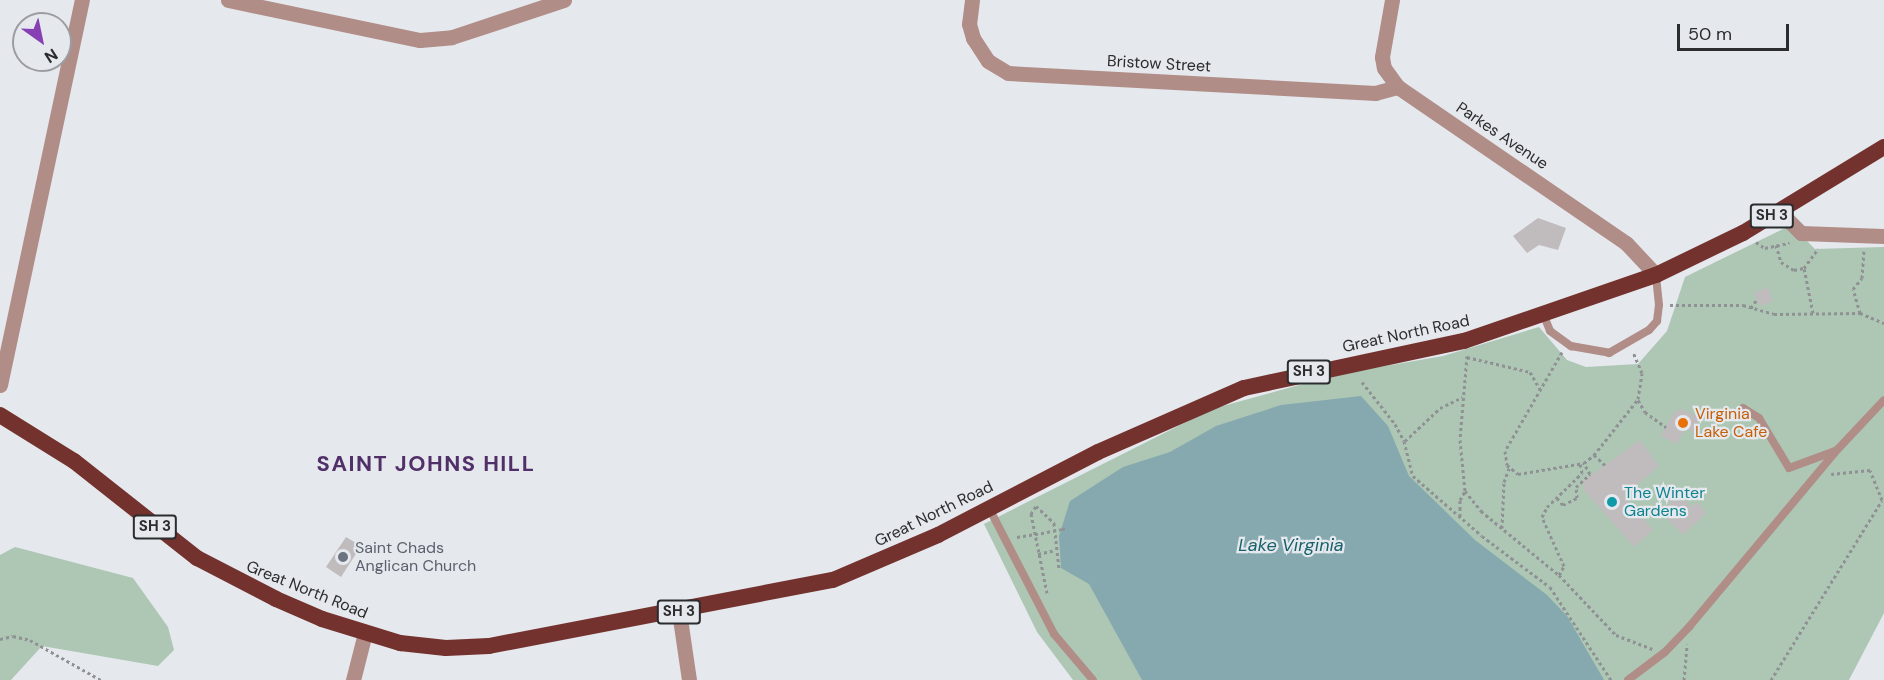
<!DOCTYPE html>
<html>
<head>
<meta charset="utf-8">
<style>
  body { margin:0 }
  #map { position:relative; width:1884px; height:680px; overflow:hidden; background:#e5e8ed; font-family:"DM Sans",sans-serif }
  div>[style] { position:absolute }
  .green>* { inset:0; background:#adc7b4 }
  .water>* { inset:0; background:#85a9ae }
  .building>* { inset:0; background:#c0bbbd }
  .path>* { height:3px; margin-top:-1.5px; transform-origin:0; background:repeating-linear-gradient(90deg,#8f9194 0 3px,transparent 0 6px) }
  .service>* { height:8px; margin:-4px; padding:0 4px; transform-origin:4px; border-radius:4px; background:#b18d88 }
  .minor>* { height:15px; margin:-7.5px; padding:0 7.5px; transform-origin:7.5px; border-radius:7.5px; background:#b18d88 }
  .trunk>* { height:16px; margin:-8px; padding:0 8px; transform-origin:8px; border-radius:8px; background:#74322e }
  .path-bridge>* { height:3px; margin-top:-1.5px; transform-origin:0; background:repeating-linear-gradient(90deg,#8f9194 0 3px,transparent 0 6px) }
  .dots>* { width:16px; height:16px; translate:-50% -50%; box-sizing:border-box; border:3px solid #e5e8ed; border-radius:50% }
  span { translate:-50% -50%; white-space:nowrap; text-align:center; line-height:1.15; -webkit-text-stroke:4.5px #e5e8ed; paint-order:stroke }
  .shield-label span { padding:2px 4px; background:#e5e8ed; border:2px solid; border-radius:4px; -webkit-text-stroke-width:0 }
  .shield-label { font-size:15px; color:#2b2c2e; font-weight:700 }
  .street-label { font-size:16px; color:#2b2c2e }
  .food-label { font-size:16px; color:#c56008 }
  .left { translate:0 -50%; text-align:left }
  .culture-label { font-size:16px; color:#0d838f }
  .worship-label { font-size:16px; color:#5b616d }
  .water-label { font-size:18px; color:#16616a; font-style:italic }
  .district-label { font-size:22px; color:#512f68; font-weight:700; letter-spacing:1.5px }
  .north { position:absolute; left:12px; top:12px; width:60px; height:60px; box-sizing:border-box; background:#e5e8ed; border:2px solid #9b9da1; border-radius:50%; rotate:147deg; font-size:16px; font-weight:700; line-height:24px; text-align:center; color:#2b2c2e }
  .north::after { content:''; display:block; margin:auto; width:21px; height:27px; background:#8740b3; clip-path:polygon(50% 0,100% 100%,50% 72%,0 100%) }
  .scale { position:absolute; left:1677px; top:24px; width:112px; height:27px; box-sizing:border-box; border:3px solid #2b2c2e; border-top:0; padding-left:8px; font-size:18px; line-height:21px; white-space:nowrap; color:#2b2c2e; -webkit-text-stroke:4px #e5e8ed; paint-order:stroke }
</style>
</head>
<body>
<div id="map">
  <div class="green">
    <div style="clip-path:polygon(1791px 225px,1815px 249px,1884px 247px,1884px 613px,1849px 680px,1073px 680px,1037px 632px,984px 524px,1212px 409px,1339px 374px,1443px 356px,1539px 327px,1567px 360px,1586px 367px,1638px 364px,1667px 331px,1685px 277px)"></div>
    <div style="clip-path:polygon(15px 547px,133px 578px,168px 627px,174px 650px,158px 666px,42px 646px,11px 680px,0 680px,0 555px)"></div>
  </div>
  <div class="water">
    <div style="clip-path:polygon(1361px 396px,1388px 426px,1409px 476px,1475px 540px,1547px 595px,1567px 616px,1604px 680px,1142px 680px,1089px 584px,1061px 568px,1059px 536px,1070px 501px,1123px 467px,1170px 452px,1216px 426px,1281px 405px)"></div>
  </div>
  <div class="building">
    <div style="clip-path:polygon(1538px 218px,1566px 228px,1558px 250px,1539px 245px,1527px 253px,1513px 236px)"></div>
    <div style="clip-path:polygon(1768px 287px,1773px 301px,1760px 306px,1754px 293px)"></div>
    <div style="clip-path:polygon(1682px 409px,1700px 418px,1693px 432px,1686px 428px,1677px 444px,1661px 436px,1674px 412px)"></div>
    <div style="clip-path:polygon(1640px 440px,1659px 466px,1624px 497px,1653px 530px,1634px 547px,1583px 489px,1583px 481px)"></div>
    <div style="clip-path:polygon(1679px 494px,1691px 507px,1697px 502px,1706px 513px,1683px 535px,1660px 511px)"></div>
    <div style="clip-path:polygon(346px 537px,361px 546px,341px 577px,326px 567px)"></div>
  </div>
  <div class="path">
    <div style="left:1756px;top:242px;width:11px;rotate:34deg"></div>
    <div style="left:1765px;top:248px;width:25px;rotate:-12deg"></div>
    <div style="left:1776px;top:245px;width:18px;rotate:74deg"></div>
    <div style="left:1781px;top:262px;width:15px;rotate:32deg"></div>
    <div style="left:1794px;top:270px;width:10px;rotate:-11deg"></div>
    <div style="left:1670px;top:305px;width:73px"></div>
    <div style="left:1743px;top:305px;width:32px;rotate:16deg"></div>
    <div style="left:1774px;top:314px;width:86px;rotate:-0.7deg"></div>
    <div style="left:1860px;top:313px;width:26px;rotate:23deg"></div>
    <div style="left:1751px;top:308px;width:11px;rotate:-56deg"></div>
    <div style="left:1813px;top:313px;width:46px;rotate:-101.3deg"></div>
    <div style="left:1804px;top:268px;width:24px;rotate:-54deg"></div>
    <div style="left:1860px;top:313px;width:25px;rotate:-106deg"></div>
    <div style="left:1853px;top:289px;width:14px;rotate:-51deg"></div>
    <div style="left:1862px;top:278px;width:28px;rotate:-86deg"></div>
    <div style="left:1562px;top:352px;width:114px;rotate:119.9deg"></div>
    <div style="left:1505px;top:451px;width:14px;rotate:82deg"></div>
    <div style="left:1507px;top:465px;width:14px;rotate:39deg"></div>
    <div style="left:1518px;top:474px;width:67px;rotate:-9.5deg"></div>
    <div style="left:1584px;top:463px;width:13px;rotate:-39deg"></div>
    <div style="left:1594px;top:455px;width:71px;rotate:-51.8deg"></div>
    <div style="left:1638px;top:399px;width:26px;rotate:-81deg"></div>
    <div style="left:1642px;top:373px;width:23px;rotate:-113deg"></div>
    <div style="left:1467px;top:356px;width:84px;rotate:94.8deg"></div>
    <div style="left:1460px;top:440px;width:51px;rotate:84.4deg"></div>
    <div style="left:1465px;top:491px;width:26px;rotate:51deg"></div>
    <div style="left:1481px;top:511px;width:101px;rotate:39.4deg"></div>
    <div style="left:1559px;top:575px;width:83px;rotate:46.5deg"></div>
    <div style="left:1616px;top:635px;width:39px;rotate:21deg"></div>
    <div style="left:1467px;top:357px;width:65px;rotate:13.4deg"></div>
    <div style="left:1530px;top:372px;width:20px;rotate:60deg"></div>
    <div style="left:1362px;top:382px;width:53px;rotate:51.8deg"></div>
    <div style="left:1395px;top:424px;width:19px;rotate:62deg"></div>
    <div style="left:1404px;top:441px;width:36px;rotate:76deg"></div>
    <div style="left:1413px;top:476px;width:91px;rotate:41deg"></div>
    <div style="left:1482px;top:536px;width:85px;rotate:36.9deg"></div>
    <div style="left:1550px;top:587px;width:111px;rotate:56.7deg"></div>
    <div style="left:1638px;top:400px;width:14px;rotate:60deg"></div>
    <div style="left:1645px;top:412px;width:26px;rotate:36deg"></div>
    <div style="left:1405px;top:441px;width:48px;rotate:-43.3deg"></div>
    <div style="left:1440px;top:408px;width:25px;rotate:-26deg"></div>
    <div style="left:1594px;top:455px;width:15px;rotate:42deg"></div>
    <div style="left:1557px;top:498px;width:9px;rotate:49deg"></div>
    <div style="left:1563px;top:505px;width:16px;rotate:-27deg"></div>
    <div style="left:1577px;top:498px;width:11px;rotate:-95deg"></div>
    <div style="left:1576px;top:487px;width:19px;rotate:-43deg"></div>
    <div style="left:1590px;top:474px;width:13px;rotate:-119deg"></div>
    <div style="left:1460px;top:516px;width:16px;rotate:-90deg"></div>
    <div style="left:1460px;top:500px;width:10px;rotate:-61deg"></div>
    <div style="left:1502px;top:528px;width:46px;rotate:-87.5deg"></div>
    <div style="left:1504px;top:482px;width:15px;rotate:-70deg"></div>
    <div style="left:1062px;top:529px;width:5px;rotate:-11deg"></div>
    <div style="left:1017px;top:537px;width:30px;rotate:-9deg"></div>
    <div style="left:1038px;top:554px;width:18px;rotate:-13deg"></div>
    <div style="left:1559px;top:575px;width:10px;rotate:-61deg"></div>
    <div style="left:1564px;top:566px;width:54px;rotate:-114.2deg"></div>
    <div style="left:1542px;top:517px;width:11px;rotate:-63deg"></div>
    <div style="left:1547px;top:507px;width:49px;rotate:-44.2deg"></div>
    <div style="left:1582px;top:473px;width:10px;rotate:-101deg"></div>
    <div style="left:1047px;top:593px;width:81px;rotate:-101.4deg"></div>
    <div style="left:1031px;top:514px;width:9px;rotate:-58deg"></div>
    <div style="left:1036px;top:506px;width:25px;rotate:43deg"></div>
    <div style="left:1054px;top:523px;width:46px;rotate:83.8deg"></div>
    <div style="left:0;top:639px;width:13px;rotate:-13deg"></div>
    <div style="left:13px;top:636px;width:17px;rotate:13deg"></div>
    <div style="left:30px;top:640px;width:81px;rotate:29.4deg"></div>
    <div style="left:1684px;top:680px;width:36px;rotate:-85deg"></div>
    <div style="left:1771px;top:680px;width:211px;rotate:-58.3deg"></div>
    <div style="left:1882px;top:500px;width:32px;rotate:-112deg"></div>
    <div style="left:1870px;top:470px;width:39px;rotate:174deg"></div>
  </div>
  <div class="service">
    <div style="left:1544px;top:316px;width:16px;rotate:68deg"></div>
    <div style="left:1550px;top:331px;width:26px;rotate:36deg"></div>
    <div style="left:1571px;top:346px;width:39px;rotate:10deg"></div>
    <div style="left:1609px;top:353px;width:46px;rotate:-29.9deg"></div>
    <div style="left:1649px;top:330px;width:12px;rotate:-48deg"></div>
    <div style="left:1657px;top:321px;width:16px;rotate:-83deg"></div>
    <div style="left:1659px;top:305px;width:30px;rotate:-96deg"></div>
    <div style="left:1743px;top:408px;width:19px;rotate:32deg"></div>
    <div style="left:1759px;top:418px;width:58px;rotate:59deg"></div>
    <div style="left:1789px;top:468px;width:49px;rotate:-20.3deg"></div>
    <div style="left:989px;top:508px;width:142px;rotate:62.7deg"></div>
    <div style="left:1054px;top:634px;width:60px;rotate:49.7deg"></div>
    <div style="left:1628px;top:680px;width:46px;rotate:-37.1deg"></div>
    <div style="left:1665px;top:652px;width:35px;rotate:-46deg"></div>
    <div style="left:1689px;top:627px;width:232px;rotate:-50.1deg"></div>
    <div style="left:1838px;top:449px;width:67px;rotate:-46.8deg"></div>
  </div>
  <div class="minor">
    <div style="left:228px;top:0;width:196px;rotate:11.8deg"></div>
    <div style="left:420px;top:40px;width:32px;rotate:-5deg"></div>
    <div style="left:452px;top:37px;width:118px;rotate:-18.3deg"></div>
    <div style="left:972px;top:0;width:24px;rotate:97deg"></div>
    <div style="left:969px;top:24px;width:15px;rotate:74deg"></div>
    <div style="left:973px;top:38px;width:27px;rotate:57deg"></div>
    <div style="left:988px;top:61px;width:23px;rotate:31deg"></div>
    <div style="left:1008px;top:73px;width:368px;rotate:3.1deg"></div>
    <div style="left:1375px;top:93px;width:24px;rotate:-15deg"></div>
    <div style="left:1392px;top:0;width:58px;rotate:100deg"></div>
    <div style="left:1382px;top:57px;width:11px;rotate:80deg"></div>
    <div style="left:1384px;top:68px;width:24px;rotate:54deg"></div>
    <div style="left:1398px;top:87px;width:276px;rotate:34.4deg"></div>
    <div style="left:1626px;top:243px;width:44px;rotate:46.8deg"></div>
    <div style="left:1780px;top:212px;width:30px;rotate:45deg"></div>
    <div style="left:1801px;top:233px;width:83px;rotate:2.1deg"></div>
    <div style="left:0;top:385px;width:394px;rotate:-78deg"></div>
    <div style="left:679px;top:612px;width:69px;rotate:81.6deg"></div>
    <div style="left:353px;top:680px;width:49px;rotate:-75.7deg"></div>
  </div>
  <div class="trunk">
    <div style="left:0;top:415px;width:87px;rotate:31.9deg"></div>
    <div style="left:74px;top:461px;width:157px;rotate:38.3deg"></div>
    <div style="left:197px;top:558px;width:89px;rotate:27.4deg"></div>
    <div style="left:276px;top:599px;width:50px;rotate:23.5deg"></div>
    <div style="left:322px;top:619px;width:82px;rotate:17.1deg"></div>
    <div style="left:400px;top:643px;width:46px;rotate:6.2deg"></div>
    <div style="left:446px;top:648px;width:43px;rotate:-2.7deg"></div>
    <div style="left:489px;top:646px;width:350px;rotate:-10.9deg"></div>
    <div style="left:833px;top:580px;width:114px;rotate:-23.2deg"></div>
    <div style="left:938px;top:535px;width:180px;rotate:-27.4deg"></div>
    <div style="left:1098px;top:452px;width:159px;rotate:-23.7deg"></div>
    <div style="left:1244px;top:388px;width:225px;rotate:-12.1deg"></div>
    <div style="left:1464px;top:341px;width:203px;rotate:-19deg"></div>
    <div style="left:1656px;top:275px;width:97px;rotate:-25.8deg"></div>
    <div style="left:1743px;top:233px;width:165px;rotate:-31.4deg"></div>
  </div>
  <div class="path-bridge">
    <div style="left:1047px;top:532px;width:15px;rotate:-11deg"></div>
  </div>
  <div class="dots">
    <div style="left:1683px;top:423px;background:#e8710a"></div>
    <div style="left:1612px;top:502px;background:#0f9aa8"></div>
    <div style="left:343px;top:557px;background:#6b7280"></div>
  </div>
  <div class="shield-label">
    <span style="left:1772px;top:216px">SH 3</span>
    <span style="left:1309px;top:372px">SH 3</span>
    <span style="left:155px;top:527px">SH 3</span>
    <span style="left:679px;top:612px">SH 3</span>
  </div>
  <div class="street-label">
    <span style="left:1159px;top:64px;rotate:3deg">Bristow Street</span>
    <span style="left:1502px;top:136px;rotate:34deg">Parkes Avenue</span>
    <span style="left:1406px;top:334px;rotate:-12deg">Great North Road</span>
    <span style="left:934px;top:514px;rotate:-26deg">Great North Road</span>
    <span style="left:307px;top:590px;rotate:22deg">Great North Road</span>
  </div>
  <div class="food-label">
    <span class="left" style="left:1695px;top:423px">Virginia<br>Lake Cafe</span>
  </div>
  <div class="culture-label">
    <span class="left" style="left:1624px;top:502px">The Winter<br>Gardens</span>
  </div>
  <div class="worship-label">
    <span class="left" style="left:355px;top:557px">Saint Chads<br>Anglican Church</span>
  </div>
  <div class="water-label">
    <span style="left:1291px;top:545px">Lake Virginia</span>
  </div>
  <div class="district-label">
    <span style="left:426px;top:464px">SAINT JOHNS HILL</span>
  </div>
  <div class="north">N</div>
  <div class="scale">50 m</div>
</div>
</body>
</html>
